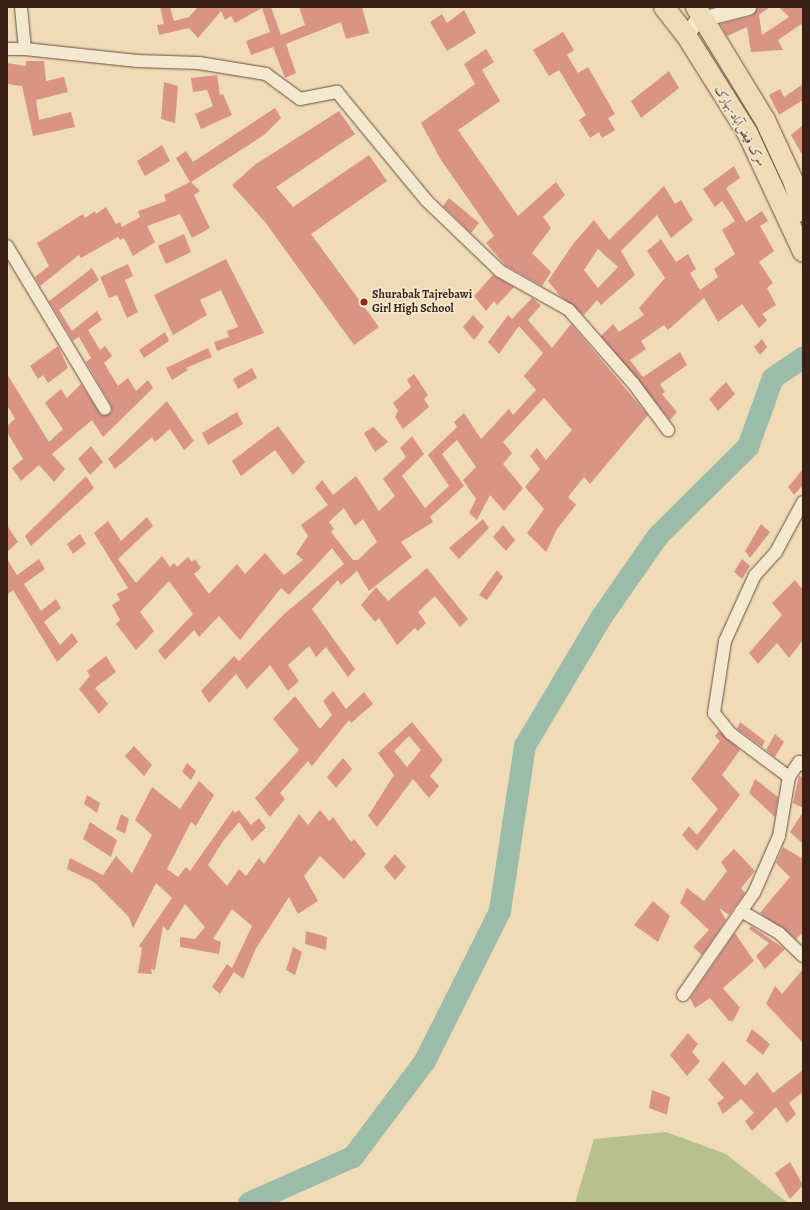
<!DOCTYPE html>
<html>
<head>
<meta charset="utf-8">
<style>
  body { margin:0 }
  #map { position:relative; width:810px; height:1210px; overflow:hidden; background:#f0dbb7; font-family:Alegreya,Amiri,serif }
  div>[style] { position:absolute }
  .green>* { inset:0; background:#b9c08f }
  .river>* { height:22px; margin:-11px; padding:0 11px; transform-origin:11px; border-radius:11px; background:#9bbca8 }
  .building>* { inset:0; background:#d99486 }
  .roads { filter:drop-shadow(0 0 1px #684e3e) drop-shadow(0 0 1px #684e3e) }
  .minor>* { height:12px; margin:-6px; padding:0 6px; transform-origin:6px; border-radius:6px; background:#f5e8d0 }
  .tertiary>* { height:15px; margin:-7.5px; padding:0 7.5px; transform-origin:7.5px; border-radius:7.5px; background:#f5e8d0 }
  .primary>* { height:20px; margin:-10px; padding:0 10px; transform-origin:10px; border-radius:10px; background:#f0dbb7 }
  .dots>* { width:11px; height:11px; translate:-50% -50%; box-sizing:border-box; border:2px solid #f5e8d0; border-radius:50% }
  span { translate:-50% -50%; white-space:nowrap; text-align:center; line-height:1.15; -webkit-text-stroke:3.5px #f5e8d0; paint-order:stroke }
  .street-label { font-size:12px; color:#3a1f15 }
  .poi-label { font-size:12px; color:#3a1f15; font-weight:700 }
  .left { translate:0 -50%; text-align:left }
  .frame { position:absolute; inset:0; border:8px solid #3a1f15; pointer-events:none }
</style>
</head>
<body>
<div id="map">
  <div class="green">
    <div style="clip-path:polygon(666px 1132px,726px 1154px,788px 1203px,575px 1203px,594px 1139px)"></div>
  </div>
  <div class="river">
    <div style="left:249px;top:1203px;width:114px;rotate:-23.9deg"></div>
    <div style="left:353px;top:1157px;width:120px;rotate:-53.1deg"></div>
    <div style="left:425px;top:1061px;width:168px;rotate:-63.4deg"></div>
    <div style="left:500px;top:911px;width:167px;rotate:-81.4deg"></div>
    <div style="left:525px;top:746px;width:149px;rotate:-59.3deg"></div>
    <div style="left:601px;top:618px;width:100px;rotate:-55.2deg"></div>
    <div style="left:658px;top:536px;width:127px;rotate:-44.7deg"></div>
    <div style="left:748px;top:447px;width:73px;rotate:-70.1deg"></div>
    <div style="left:773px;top:378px;width:36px;rotate:-34deg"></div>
  </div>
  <div class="building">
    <div style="clip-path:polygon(160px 7px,170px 7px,174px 21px,189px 17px,198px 7px,271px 7px,281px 35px,305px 25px,299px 7px,362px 7px,369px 33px,346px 39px,341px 22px,286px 44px,296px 73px,285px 78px,273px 47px,251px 55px,246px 41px,270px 32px,262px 8px,235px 23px,231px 16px,225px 20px,221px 11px,198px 38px,189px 28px,159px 35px,157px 25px,164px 24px)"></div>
    <div style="clip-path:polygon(757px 7px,770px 7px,759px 15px,762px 35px,789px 17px,779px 7px,803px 7px,803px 23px,778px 40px,783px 50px,751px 52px,747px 27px,727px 36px,720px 24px,751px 16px)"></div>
    <div style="clip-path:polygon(464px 10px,476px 33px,447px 51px,430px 22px,442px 14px,447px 23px)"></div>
    <div style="clip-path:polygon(563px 32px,574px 50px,567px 55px,578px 73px,588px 67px,615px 114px,608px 118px,615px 130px,602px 138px,599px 132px,590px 138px,579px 120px,586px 115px,559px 70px,549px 76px,533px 50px)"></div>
    <div style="clip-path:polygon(486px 49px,494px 62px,482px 70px,500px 101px,458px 130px,518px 216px,556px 182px,565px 195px,543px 217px,551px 228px,532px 253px,551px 272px,542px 286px,505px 265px,486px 243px,494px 236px,441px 160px,421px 123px,475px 84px,464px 64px)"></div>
    <div style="clip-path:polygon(26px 61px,44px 61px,46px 81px,64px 77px,68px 92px,36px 100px,39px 120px,71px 112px,75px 127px,33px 136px,22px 86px,7px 84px,7px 63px,26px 66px)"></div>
    <div style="clip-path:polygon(669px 71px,679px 88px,641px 118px,631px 101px)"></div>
    <div style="clip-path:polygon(217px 75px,220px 95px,223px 94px,232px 115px,201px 129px,195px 114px,213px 106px,207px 90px,193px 92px,191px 78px)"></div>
    <div style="clip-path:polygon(164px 82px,178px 86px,175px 123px,161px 119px)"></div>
    <div style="clip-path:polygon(803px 84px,803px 100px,779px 115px,769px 95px,780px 89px,784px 97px)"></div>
    <div style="clip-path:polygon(275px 108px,281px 118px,264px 135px,191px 182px,200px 191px,194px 195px,210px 228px,192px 238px,180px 214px,147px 226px,155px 242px,133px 256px,124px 238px,120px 240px,118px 237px,81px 258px,79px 255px,40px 286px,35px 277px,49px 266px,37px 243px,83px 214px,85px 218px,95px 211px,96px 214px,106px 207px,116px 224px,120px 222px,122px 227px,140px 217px,138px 211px,166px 201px,164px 195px,190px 182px,176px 158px,186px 151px,193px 162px)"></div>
    <div style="clip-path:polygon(339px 111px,355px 134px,276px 187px,293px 207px,369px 155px,387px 181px,311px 234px,379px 327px,354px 345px,265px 222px,232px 185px,256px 164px)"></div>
    <div style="clip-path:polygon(803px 125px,803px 156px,791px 135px)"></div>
    <div style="clip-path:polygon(162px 145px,170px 161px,145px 176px,137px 161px)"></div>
    <div style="clip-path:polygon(734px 166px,740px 178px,726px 188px,746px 222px,762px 211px,768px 221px,760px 226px,774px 251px,759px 262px,773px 283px,767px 288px,776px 305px,762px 314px,767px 320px,759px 328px,742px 304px,718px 322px,704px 298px,668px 330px,664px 325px,641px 341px,646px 349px,630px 360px,643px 377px,680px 352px,687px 365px,660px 384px,665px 392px,662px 394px,677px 412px,670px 420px,601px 336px,613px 324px,619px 332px,644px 315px,639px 308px,665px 278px,647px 251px,661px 239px,676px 262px,688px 254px,696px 269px,690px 273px,700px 290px,718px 277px,714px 269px,735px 254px,722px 230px,735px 221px,722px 201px,715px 207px,703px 189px)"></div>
    <div style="clip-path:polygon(evenodd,664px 186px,675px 204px,681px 200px,693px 220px,671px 238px,657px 215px,621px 251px,635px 275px,601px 305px,597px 300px,584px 315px,560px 296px,548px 281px,573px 244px,594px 220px,609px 240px,664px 186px,598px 249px,618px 267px,598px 288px,584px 270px,598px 249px)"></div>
    <div style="clip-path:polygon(449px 198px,479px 223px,471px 233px,443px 206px)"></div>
    <div style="clip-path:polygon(184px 234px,191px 252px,166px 264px,158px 246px)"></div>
    <div style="clip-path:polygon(226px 259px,264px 333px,217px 351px,214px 342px,229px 337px,227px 331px,238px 327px,221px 290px,200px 300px,207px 315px,173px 335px,154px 295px)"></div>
    <div style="clip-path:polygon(128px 264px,133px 276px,125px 280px,138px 312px,127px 318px,117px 295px,109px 298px,100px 277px)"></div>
    <div style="clip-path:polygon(92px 268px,99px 280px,59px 310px,72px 331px,97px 311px,102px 320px,88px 330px,100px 350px,105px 346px,112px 356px,104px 363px,118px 386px,128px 378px,136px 391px,148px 380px,153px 388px,103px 437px,92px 420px,52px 454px,65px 469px,54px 482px,39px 465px,21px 481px,12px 468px,23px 459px,7px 432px,7px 426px,15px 419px,7px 405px,7px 374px,49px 442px,63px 429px,45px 403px,61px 389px,67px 398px,81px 384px,101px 415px,112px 412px,111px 405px,86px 362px,91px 358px,79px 337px,73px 341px,49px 301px)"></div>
    <div style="clip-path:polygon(493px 275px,514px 287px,497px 305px,494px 301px,486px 311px,474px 296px)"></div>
    <div style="clip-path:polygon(evenodd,532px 298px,541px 305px,528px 320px,552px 348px,571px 324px,648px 415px,590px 484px,584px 477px,568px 497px,576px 505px,557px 529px,546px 552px,527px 533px,544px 509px,525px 487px,540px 469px,530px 456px,537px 448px,546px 460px,572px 430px,544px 398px,503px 442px,512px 453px,503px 464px,523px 488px,504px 511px,490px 495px,477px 520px,469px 513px,476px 499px,463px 480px,476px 467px,457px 440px,442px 454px,464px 486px,430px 517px,433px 522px,401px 542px,412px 557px,369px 591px,357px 571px,341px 585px,338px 580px,312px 609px,355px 669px,348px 677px,326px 647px,316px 657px,309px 646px,288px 665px,299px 681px,288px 691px,270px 665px,247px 689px,236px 674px,209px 703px,201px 691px,234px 656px,239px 661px,283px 615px,344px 564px,332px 548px,289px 595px,281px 588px,240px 640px,219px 616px,199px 637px,194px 630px,165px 660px,158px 651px,193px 614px,169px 581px,140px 612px,154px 631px,136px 650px,116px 624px,120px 620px,112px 605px,120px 600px,117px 594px,128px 588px,94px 533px,108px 521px,121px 541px,147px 517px,153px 526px,118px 559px,136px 583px,162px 556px,170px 567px,174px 563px,177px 567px,188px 557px,192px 562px,195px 559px,201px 568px,194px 574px,209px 594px,237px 564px,245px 574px,265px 553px,284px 575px,303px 560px,296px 554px,308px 536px,301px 525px,328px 505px,315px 488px,322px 480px,333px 495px,356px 476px,379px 511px,395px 496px,383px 479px,406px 457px,400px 448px,412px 436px,424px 454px,402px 476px,425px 508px,449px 486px,428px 455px,457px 427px,454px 422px,464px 413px,481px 439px,509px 409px,513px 415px,536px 390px,524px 376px,543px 353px,519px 326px,499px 354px,488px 342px,508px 315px,512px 319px,532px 298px,344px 508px,355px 526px,363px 519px,377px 542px,358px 560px,353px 560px,331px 532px,334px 529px,329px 522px,344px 508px)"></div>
    <div style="clip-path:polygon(473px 315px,484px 327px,474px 340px,463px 327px)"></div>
    <div style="clip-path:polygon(165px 332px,169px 341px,144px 358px,139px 350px)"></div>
    <div style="clip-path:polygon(762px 339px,767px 347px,760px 355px,754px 347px)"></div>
    <div style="clip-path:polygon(58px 346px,68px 368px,48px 383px,43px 375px,38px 379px,30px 366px)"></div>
    <div style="clip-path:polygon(208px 348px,212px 357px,186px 368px,188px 370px,172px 380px,166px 368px)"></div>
    <div style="clip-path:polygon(252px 368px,257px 378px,238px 389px,233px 379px)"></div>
    <div style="clip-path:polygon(414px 374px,428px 395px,424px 399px,429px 407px,403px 429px,395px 417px,398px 411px,393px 403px,411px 387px,407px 380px)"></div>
    <div style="clip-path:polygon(726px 382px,735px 394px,718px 411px,709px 399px)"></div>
    <div style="clip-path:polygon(167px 401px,194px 441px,184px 450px,170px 429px,155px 442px,152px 437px,115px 469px,108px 459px)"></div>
    <div style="clip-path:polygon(237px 412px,243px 424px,208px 445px,202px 433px)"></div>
    <div style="clip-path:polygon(278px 426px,305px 462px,293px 475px,275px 450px,241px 476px,232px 461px)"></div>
    <div style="clip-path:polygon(373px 427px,388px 442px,375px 452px,364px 433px)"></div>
    <div style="clip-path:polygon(91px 446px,103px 462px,90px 475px,78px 459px)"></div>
    <div style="clip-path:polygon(803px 469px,803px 485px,794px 495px,788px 487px)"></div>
    <div style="clip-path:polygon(86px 476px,94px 488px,31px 546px,25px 536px)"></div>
    <div style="clip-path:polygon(483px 519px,489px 528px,459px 559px,449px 548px)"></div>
    <div style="clip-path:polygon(761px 524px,770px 532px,750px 558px,745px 551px)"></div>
    <div style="clip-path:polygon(7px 525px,18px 542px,7px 552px)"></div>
    <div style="clip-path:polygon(503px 525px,515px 540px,506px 551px,493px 537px)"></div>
    <div style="clip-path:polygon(80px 534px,86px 544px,73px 554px,67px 544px)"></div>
    <div style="clip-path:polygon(7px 559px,17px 575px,39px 559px,45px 569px,24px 584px,41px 611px,56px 599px,61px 608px,44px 622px,60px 645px,72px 633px,78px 642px,57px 662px,13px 590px,7px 595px)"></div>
    <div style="clip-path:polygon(742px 559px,750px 566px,742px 579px,734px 572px)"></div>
    <div style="clip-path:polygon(427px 568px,468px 619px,460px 627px,435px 596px,418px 612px,426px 623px,418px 631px,415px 628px,397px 645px,379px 618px,375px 622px,361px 605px,376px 587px,388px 601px)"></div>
    <div style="clip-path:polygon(497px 570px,503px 577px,487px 600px,479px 595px)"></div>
    <div style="clip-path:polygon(795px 580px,803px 590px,803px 640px,789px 658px,777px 643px,758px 664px,749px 653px,782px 615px,772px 603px)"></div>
    <div style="clip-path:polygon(106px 656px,116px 672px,95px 688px,108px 704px,99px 714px,79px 689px,90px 676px,87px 671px)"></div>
    <div style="clip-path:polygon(333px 691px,346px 709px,364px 692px,373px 704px,351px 723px,349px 720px,312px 766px,308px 761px,280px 793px,285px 799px,270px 817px,255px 798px,299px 750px,273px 719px,295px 696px,320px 729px,332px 715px,323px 701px)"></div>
    <div style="clip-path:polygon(evenodd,412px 722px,443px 760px,430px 776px,439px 786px,429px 798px,413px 779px,377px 827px,368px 816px,394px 775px,378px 753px,412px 722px,409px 736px,421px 750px,407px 767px,394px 751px,409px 736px)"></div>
    <div style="clip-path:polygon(740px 722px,765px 741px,762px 747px,737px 729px)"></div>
    <div style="clip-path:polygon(719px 731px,740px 750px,722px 775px,740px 795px,697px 851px,682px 835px,689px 826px,697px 835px,718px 809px,691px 779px,720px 741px,715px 736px)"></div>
    <div style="clip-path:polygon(775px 734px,784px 742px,775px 757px,766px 750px)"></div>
    <div style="clip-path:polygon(134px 746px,152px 765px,144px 776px,125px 756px)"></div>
    <div style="clip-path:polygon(343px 758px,352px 769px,336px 788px,327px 777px)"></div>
    <div style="clip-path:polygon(187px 763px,196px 771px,191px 780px,182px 772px)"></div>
    <div style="clip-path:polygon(799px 776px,803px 777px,803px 808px,793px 803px)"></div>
    <div style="clip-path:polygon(755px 779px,778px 797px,775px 817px,749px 793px)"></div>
    <div style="clip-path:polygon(199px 781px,214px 795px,196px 826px,191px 822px,167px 869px,178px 877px,186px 867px,190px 871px,233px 810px,235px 813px,239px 810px,251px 825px,259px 818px,266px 828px,252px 841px,239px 822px,223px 841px,208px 865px,227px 886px,239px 869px,246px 876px,259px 858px,264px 864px,299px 814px,308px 825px,320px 810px,329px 821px,333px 817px,351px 842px,354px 839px,366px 854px,344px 879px,320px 856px,304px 876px,318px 901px,298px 914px,289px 897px,255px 950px,243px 979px,234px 972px,220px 994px,212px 987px,227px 964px,232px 968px,252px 926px,232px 909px,213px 939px,221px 942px,219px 954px,180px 947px,180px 937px,195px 939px,205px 927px,185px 904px,168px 931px,163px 926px,155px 970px,151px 969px,152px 974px,138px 973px,142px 948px,139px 946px,172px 898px,156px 883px,133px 928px,129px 917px,94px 882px,67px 869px,70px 858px,103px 875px,116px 856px,132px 873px,152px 835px,135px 820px,152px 787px,180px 809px)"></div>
    <div style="clip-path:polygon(87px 795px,100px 803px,97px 813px,84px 804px)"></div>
    <div style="clip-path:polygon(803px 812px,803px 844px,790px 832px)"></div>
    <div style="clip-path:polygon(121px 814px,129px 819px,125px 834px,116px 829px)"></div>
    <div style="clip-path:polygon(90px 822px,117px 840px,111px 857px,83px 839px)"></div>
    <div style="clip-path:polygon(783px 847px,803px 859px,803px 932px,796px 939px,760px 913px,790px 877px,776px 863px)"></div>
    <div style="clip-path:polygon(734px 849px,755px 871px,741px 888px,745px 893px,729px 915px,719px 908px,726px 920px,702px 955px,693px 947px,709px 930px,680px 903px,687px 888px,704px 901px,727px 871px,721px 862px)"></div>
    <div style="clip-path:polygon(395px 854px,406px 867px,395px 880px,384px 867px)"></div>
    <div style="clip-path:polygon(653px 901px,670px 916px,658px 942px,634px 925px)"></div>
    <div style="clip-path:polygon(751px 926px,785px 949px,765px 969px,756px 956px,769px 943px,749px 929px)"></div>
    <div style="clip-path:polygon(306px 931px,327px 937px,326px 950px,305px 944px)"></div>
    <div style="clip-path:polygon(735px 933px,754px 961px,723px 988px,740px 1008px,733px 1021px,729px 1021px,710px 998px,695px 1008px,690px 998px)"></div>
    <div style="clip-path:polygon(293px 947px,302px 952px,295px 975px,286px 970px)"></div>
    <div style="clip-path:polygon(803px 969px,803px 1043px,766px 1004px,775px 986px,782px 994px)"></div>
    <div style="clip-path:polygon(752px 1029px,770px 1044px,763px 1055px,746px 1041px)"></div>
    <div style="clip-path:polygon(688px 1033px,698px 1044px,692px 1052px,700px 1061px,687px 1076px,670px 1055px)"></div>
    <div style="clip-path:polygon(723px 1061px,745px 1086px,757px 1072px,773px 1093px,803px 1070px,803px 1092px,789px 1103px,796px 1114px,787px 1123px,776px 1107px,752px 1131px,745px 1121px,754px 1113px,741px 1099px,723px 1114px,717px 1103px,724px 1098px,708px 1080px)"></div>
    <div style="clip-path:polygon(652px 1090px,670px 1097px,667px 1115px,649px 1108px)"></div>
    <div style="clip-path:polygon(790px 1162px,803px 1185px,790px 1199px,775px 1173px)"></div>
  </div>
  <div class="roads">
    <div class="minor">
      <div style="left:21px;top:7px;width:42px;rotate:84.6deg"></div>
      <div style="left:25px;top:49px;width:113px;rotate:6.1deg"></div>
      <div style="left:137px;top:61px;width:62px;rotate:1.8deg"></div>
      <div style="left:199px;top:63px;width:68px;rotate:9.3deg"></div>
      <div style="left:266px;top:74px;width:42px;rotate:36.3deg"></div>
      <div style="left:300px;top:99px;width:38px;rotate:-11deg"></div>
      <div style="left:337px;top:92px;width:141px;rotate:50.5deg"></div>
      <div style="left:427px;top:201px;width:101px;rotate:43.8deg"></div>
      <div style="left:500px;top:271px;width:79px;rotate:29.5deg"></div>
      <div style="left:569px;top:310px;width:97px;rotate:48.8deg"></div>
      <div style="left:633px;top:383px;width:59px;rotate:53.3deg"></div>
      <div style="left:7px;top:49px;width:18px"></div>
      <div style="left:7px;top:246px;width:190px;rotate:59deg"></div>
      <div style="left:803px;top:502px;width:57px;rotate:118.4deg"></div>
      <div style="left:776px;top:552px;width:31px;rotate:132deg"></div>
      <div style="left:755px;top:575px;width:72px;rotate:114.4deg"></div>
      <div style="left:725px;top:641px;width:73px;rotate:98.7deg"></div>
      <div style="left:714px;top:713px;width:26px;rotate:51deg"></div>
      <div style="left:730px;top:733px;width:74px;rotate:36.7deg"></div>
      <div style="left:789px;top:777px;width:18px;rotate:-56deg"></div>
      <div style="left:799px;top:762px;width:5px;rotate:37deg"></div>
      <div style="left:741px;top:911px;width:44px;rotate:30.1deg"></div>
      <div style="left:779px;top:933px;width:33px;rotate:44deg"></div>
      <div style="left:683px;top:995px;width:124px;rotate:-55.2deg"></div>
      <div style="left:754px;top:893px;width:62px;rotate:-66.3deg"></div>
      <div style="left:779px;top:836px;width:60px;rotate:-80.4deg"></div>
    </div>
    <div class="tertiary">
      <div style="left:686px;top:35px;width:19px;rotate:-54deg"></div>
      <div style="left:697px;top:20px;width:53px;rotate:-14.3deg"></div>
    </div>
    <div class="primary">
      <div style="left:664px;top:7px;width:36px;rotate:52deg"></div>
      <div style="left:686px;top:35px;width:117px;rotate:57.9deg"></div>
      <div style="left:748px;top:134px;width:130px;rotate:65deg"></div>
      <div style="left:696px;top:7px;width:132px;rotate:58.6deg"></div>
      <div style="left:765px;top:120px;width:69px;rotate:65.3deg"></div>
      <div style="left:794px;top:183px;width:30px;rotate:73deg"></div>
    </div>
  </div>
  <div class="dots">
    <div style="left:364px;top:302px;background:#8f2418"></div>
  </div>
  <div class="street-label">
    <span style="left:740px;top:126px;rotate:60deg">سرک فیض‌آباد-بهارک</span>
  </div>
  <div class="poi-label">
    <span class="left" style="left:372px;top:302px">Shurabak Tajrebawi<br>Girl High School</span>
  </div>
  <div class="frame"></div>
</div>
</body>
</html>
